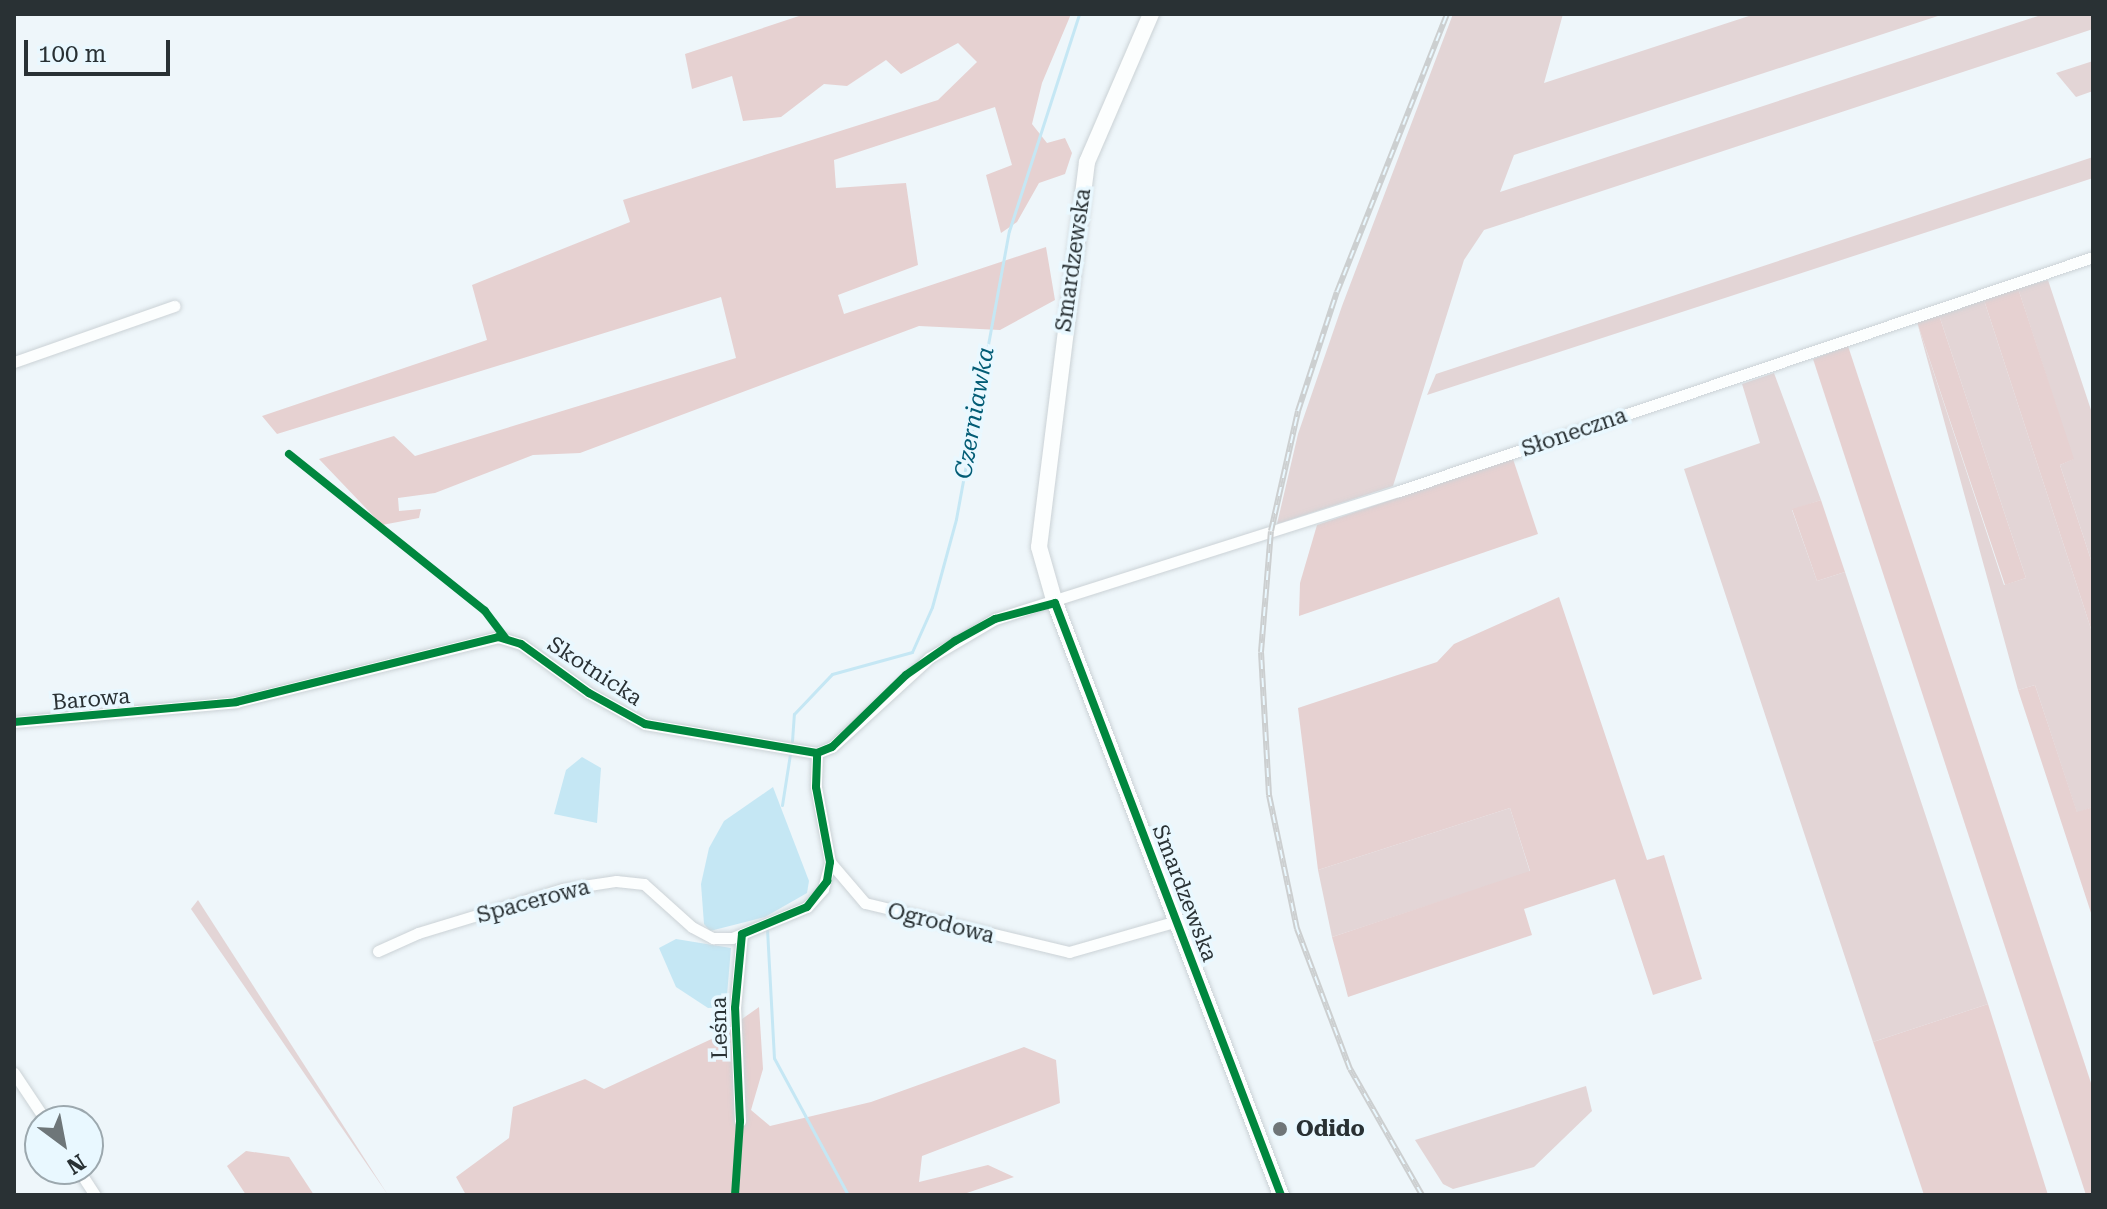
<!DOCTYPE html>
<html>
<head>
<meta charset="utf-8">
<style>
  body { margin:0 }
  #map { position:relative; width:2107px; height:1209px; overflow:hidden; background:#eef6fa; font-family:"Roboto Serif",serif }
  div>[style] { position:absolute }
  .green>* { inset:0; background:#e3d5d6 }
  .forest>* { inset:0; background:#e6d1d1 }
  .water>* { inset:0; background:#c5e7f4 }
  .stream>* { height:3px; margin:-1.5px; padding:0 1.5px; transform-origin:1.5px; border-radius:1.5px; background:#c5e7f4 }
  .roads { filter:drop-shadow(0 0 2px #cbd2d6) drop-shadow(0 0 2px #cbd2d6) }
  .street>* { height:11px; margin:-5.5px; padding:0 5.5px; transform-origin:5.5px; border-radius:5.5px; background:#fcfefe }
  .secondary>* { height:16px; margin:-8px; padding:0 8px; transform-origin:8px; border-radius:8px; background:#fcfefe }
  .rail>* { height:6px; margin-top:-3px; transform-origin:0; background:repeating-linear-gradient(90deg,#e9f8ff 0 9px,#cccfd0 0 18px); box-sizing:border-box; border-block:2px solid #cccfd0 }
  .cycleway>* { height:8px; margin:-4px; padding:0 4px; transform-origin:4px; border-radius:4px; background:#00873e }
  .dots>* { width:22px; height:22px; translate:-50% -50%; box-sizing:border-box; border:4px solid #e9f8ff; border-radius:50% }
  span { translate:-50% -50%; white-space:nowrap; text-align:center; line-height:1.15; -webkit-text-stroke:7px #e9f8ff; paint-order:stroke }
  .street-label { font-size:22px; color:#293134 }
  .poi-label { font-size:22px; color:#293134; font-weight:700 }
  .left { translate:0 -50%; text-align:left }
  .water-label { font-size:24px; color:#025c75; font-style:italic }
  .frame { position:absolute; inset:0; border:16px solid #293134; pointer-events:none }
  .north { position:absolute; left:24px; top:1105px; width:80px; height:80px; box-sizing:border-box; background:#e9f8ff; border:2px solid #9ca8ae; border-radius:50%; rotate:148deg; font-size:22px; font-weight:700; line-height:32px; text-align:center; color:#293134 }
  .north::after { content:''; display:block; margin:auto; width:28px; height:36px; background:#6e7679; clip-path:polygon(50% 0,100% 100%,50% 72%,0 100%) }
  .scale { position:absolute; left:24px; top:40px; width:146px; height:36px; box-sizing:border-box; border:4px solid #293134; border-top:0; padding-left:10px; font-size:24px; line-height:28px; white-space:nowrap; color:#293134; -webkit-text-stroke:6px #e9f8ff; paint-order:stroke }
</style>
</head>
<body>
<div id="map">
  <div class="green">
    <div style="clip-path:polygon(1453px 14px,1563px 14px,1544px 83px,1755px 14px,1944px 14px,1514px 155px,1500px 192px,2044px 14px,2093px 14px,2093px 29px,1484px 230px,1464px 260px,1393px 486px,1277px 524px,1298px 434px,1342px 306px)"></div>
    <div style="clip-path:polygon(2093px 61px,2093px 91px,2076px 97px,2056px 73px)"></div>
    <div style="clip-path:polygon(2093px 157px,2093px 178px,1427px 395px,1436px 374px)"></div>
    <div style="clip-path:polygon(2048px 280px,2093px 416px,2093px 566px,2060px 465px,2073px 459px,2018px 288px)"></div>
    <div style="clip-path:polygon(1984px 300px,2093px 635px,2093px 807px,2077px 813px,2035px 685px,2018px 690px,1917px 322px,2004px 585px,2026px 578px,1939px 315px)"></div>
    <div style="clip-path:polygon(1774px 373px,1821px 500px,1792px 510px,1817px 581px,1845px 572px,1988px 1004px,1873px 1042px,1684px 469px,1760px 443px,1742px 384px)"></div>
    <div style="clip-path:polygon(1510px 808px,1530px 872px,1332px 937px,1318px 870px)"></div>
    <div style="clip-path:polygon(198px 900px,388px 1195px,191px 909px)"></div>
    <div style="clip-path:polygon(1586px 1086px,1592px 1111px,1534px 1167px,1453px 1189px,1443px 1184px,1415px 1140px)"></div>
  </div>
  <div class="forest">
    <div style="clip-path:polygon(805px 14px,1071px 14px,1042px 83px,1032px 124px,1047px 143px,1065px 138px,1072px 153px,1065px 174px,1039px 183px,1017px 222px,1001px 233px,986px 175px,1012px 165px,995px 107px,834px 160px,836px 188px,906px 183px,918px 265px,838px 295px,844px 314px,1046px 247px,1055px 300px,1000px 330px,919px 326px,580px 453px,533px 455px,435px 493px,398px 498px,399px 511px,421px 509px,419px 518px,382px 525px,319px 459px,394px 436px,415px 456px,736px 358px,721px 297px,277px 434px,262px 416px,487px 340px,472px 285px,630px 222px,623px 200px,938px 100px,977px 62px,958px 43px,901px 74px,886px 60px,847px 86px,824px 84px,781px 117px,743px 121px,732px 76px,692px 89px,685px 54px)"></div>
    <div style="clip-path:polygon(2018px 288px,2074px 459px,2060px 465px,2093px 566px,2093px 635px,1984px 300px)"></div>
    <div style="clip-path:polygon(1939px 315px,2026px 578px,2005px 585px,1917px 322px)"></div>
    <div style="clip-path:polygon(1848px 346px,2093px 1089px,2093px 1195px,2086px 1195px,1813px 359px)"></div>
    <div style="clip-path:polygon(1513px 459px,1538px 534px,1299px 616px,1300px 583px,1317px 525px)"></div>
    <div style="clip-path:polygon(1821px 500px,1845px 572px,1817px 581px,1792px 509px)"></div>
    <div style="clip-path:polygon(1559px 597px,1647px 860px,1664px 855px,1702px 979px,1653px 995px,1615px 879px,1524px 909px,1532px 935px,1348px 997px,1332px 937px,1530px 871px,1510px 808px,1318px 870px,1298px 708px,1437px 662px,1454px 644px)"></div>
    <div style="clip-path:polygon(2035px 685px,2077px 812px,2093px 807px,2093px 919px,2018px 690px)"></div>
    <div style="clip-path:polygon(1988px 1004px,2048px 1195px,1924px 1195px,1873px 1042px)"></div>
    <div style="clip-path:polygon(759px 1007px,763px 1069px,751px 1110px,770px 1126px,871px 1102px,1024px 1047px,1056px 1060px,1060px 1103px,922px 1156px,919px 1182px,988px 1165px,1014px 1177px,961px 1195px,466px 1195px,456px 1177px,509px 1138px,513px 1107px,585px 1079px,604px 1089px,718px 1036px)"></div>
    <div style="clip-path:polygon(246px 1151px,289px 1157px,314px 1195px,246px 1195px,227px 1166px)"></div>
  </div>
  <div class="water">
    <div style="clip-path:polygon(582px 757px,601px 768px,597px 823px,554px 814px,566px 770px)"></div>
    <div style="clip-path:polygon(773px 787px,809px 881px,807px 893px,765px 917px,710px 931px,704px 924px,701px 884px,709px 848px,724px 821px)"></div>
    <div style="clip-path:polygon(676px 939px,731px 948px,726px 1007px,708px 1008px,676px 987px,659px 948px)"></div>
  </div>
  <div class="stream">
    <div style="left:792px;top:741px;width:27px;rotate:-86deg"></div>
    <div style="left:794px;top:714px;width:55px;rotate:-46.5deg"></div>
    <div style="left:832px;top:674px;width:83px;rotate:-15.4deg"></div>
    <div style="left:912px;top:652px;width:49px;rotate:-66deg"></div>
    <div style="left:932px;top:607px;width:91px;rotate:-74.7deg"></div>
    <div style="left:956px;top:519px;width:293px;rotate:-79.6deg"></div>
    <div style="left:1009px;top:231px;width:228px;rotate:-72.1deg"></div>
    <div style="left:782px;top:805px;width:52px;rotate:-81.1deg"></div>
    <div style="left:767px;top:929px;width:129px;rotate:86.9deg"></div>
    <div style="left:774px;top:1058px;width:156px;rotate:61.6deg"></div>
  </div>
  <div class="roads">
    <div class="street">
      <div style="left:14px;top:362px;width:170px;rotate:-19.3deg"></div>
      <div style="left:14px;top:722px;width:223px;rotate:-5.1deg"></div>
      <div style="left:236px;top:702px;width:270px;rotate:-13.9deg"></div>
      <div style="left:498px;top:637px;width:24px;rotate:17deg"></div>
      <div style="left:521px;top:644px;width:84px;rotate:35.8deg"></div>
      <div style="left:589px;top:693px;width:64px;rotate:29deg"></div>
      <div style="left:645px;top:724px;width:174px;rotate:9.6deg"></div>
      <div style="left:817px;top:753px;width:16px;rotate:-22deg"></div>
      <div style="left:832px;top:747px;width:132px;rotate:-42.5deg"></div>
      <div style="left:929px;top:658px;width:77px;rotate:-30.6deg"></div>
      <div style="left:995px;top:619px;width:424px;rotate:-17.6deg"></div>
      <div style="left:1399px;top:491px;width:732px;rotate:-18.63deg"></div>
      <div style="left:817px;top:753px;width:34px;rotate:92deg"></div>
      <div style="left:816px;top:787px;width:76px;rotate:79.4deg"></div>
      <div style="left:830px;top:862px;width:54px;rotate:49.5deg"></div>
      <div style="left:865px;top:903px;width:210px;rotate:13.5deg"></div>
      <div style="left:1069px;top:952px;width:112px;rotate:-16deg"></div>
      <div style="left:378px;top:951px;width:44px;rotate:-24.2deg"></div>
      <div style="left:418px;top:933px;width:152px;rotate:-16.9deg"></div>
      <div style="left:563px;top:889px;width:54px;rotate:-8.6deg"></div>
      <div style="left:616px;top:881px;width:28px;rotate:6deg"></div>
      <div style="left:644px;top:884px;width:64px;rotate:41.9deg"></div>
      <div style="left:692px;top:927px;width:24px;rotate:28deg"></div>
      <div style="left:713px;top:938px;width:19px"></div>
      <div style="left:732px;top:938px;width:81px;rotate:-22.5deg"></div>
      <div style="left:807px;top:907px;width:24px;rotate:-48deg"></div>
      <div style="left:823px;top:889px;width:28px;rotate:-75deg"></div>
      <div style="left:14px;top:1073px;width:58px;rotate:56.3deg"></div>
      <div style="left:740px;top:1121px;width:113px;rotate:-92.5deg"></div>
      <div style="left:735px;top:1008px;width:74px;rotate:-84.6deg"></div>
      <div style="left:78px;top:1169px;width:31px;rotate:57deg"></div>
    </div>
    <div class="secondary">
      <div style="left:1151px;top:14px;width:161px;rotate:113.4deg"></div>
      <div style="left:1087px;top:162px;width:388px;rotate:97.1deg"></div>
      <div style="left:1039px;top:547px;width:58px;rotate:74.1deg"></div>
      <div style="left:1055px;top:603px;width:634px;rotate:69.11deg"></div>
    </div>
  </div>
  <div class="rail">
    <div style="left:1422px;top:1195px;width:145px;rotate:-119.7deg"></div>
    <div style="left:1350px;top:1069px;width:150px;rotate:-110.7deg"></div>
    <div style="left:1297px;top:929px;width:137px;rotate:-101.8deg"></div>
    <div style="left:1269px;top:795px;width:143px;rotate:-93.2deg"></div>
    <div style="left:1261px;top:652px;width:121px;rotate:-85.3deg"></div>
    <div style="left:1271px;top:531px;width:123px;rotate:-77.3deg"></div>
    <div style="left:1298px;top:411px;width:125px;rotate:-71.9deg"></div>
    <div style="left:1337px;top:292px;width:299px;rotate:-68.4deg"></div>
  </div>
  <div class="cycleway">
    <div style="left:289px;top:454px;width:251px;rotate:38.7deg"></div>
    <div style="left:485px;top:611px;width:34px;rotate:53deg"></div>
    <div style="left:14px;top:722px;width:223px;rotate:-5.1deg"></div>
    <div style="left:236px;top:702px;width:270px;rotate:-13.9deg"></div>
    <div style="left:498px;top:637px;width:24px;rotate:17deg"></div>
    <div style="left:521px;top:644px;width:84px;rotate:35.8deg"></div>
    <div style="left:589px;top:693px;width:64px;rotate:29deg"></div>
    <div style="left:645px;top:724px;width:174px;rotate:9.6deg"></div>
    <div style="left:817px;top:753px;width:16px;rotate:-22deg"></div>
    <div style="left:832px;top:747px;width:103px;rotate:-44.2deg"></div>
    <div style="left:906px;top:675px;width:60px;rotate:-34.8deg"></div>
    <div style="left:955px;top:641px;width:46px;rotate:-28.8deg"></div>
    <div style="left:995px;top:619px;width:62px;rotate:-14.9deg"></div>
    <div style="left:1055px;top:603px;width:634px;rotate:69.11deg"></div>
    <div style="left:735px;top:1195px;width:74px;rotate:-86.1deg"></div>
    <div style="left:740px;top:1121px;width:113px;rotate:-92.5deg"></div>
    <div style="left:735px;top:1008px;width:74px;rotate:-84.6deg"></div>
    <div style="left:742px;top:934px;width:70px;rotate:-22.6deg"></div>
    <div style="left:807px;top:907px;width:33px;rotate:-52deg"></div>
    <div style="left:827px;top:881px;width:19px;rotate:-81deg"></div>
    <div style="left:830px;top:862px;width:76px;rotate:-100.6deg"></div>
    <div style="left:816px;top:787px;width:34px;rotate:-88deg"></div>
  </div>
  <div class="dots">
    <div style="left:1280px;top:1129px;background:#6e7679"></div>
  </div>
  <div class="street-label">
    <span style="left:1073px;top:260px;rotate:-82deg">Smardzewska</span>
    <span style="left:1574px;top:432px;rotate:-19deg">Słoneczna</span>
    <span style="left:595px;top:671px;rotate:33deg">Skotnicka</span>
    <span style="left:91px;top:699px;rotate:-5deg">Barowa</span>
    <span style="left:1185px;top:893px;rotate:69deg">Smardzewska</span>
    <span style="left:533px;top:901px;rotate:-15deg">Spacerowa</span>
    <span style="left:941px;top:923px;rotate:14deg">Ogrodowa</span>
    <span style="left:719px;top:1028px;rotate:-91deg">Leśna</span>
  </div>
  <div class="poi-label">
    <span class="left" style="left:1296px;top:1129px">Odido</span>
  </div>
  <div class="water-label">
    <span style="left:975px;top:413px;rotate:-80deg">Czerniawka</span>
  </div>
  <div class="frame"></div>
  <div class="north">N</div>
  <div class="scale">100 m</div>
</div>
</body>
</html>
